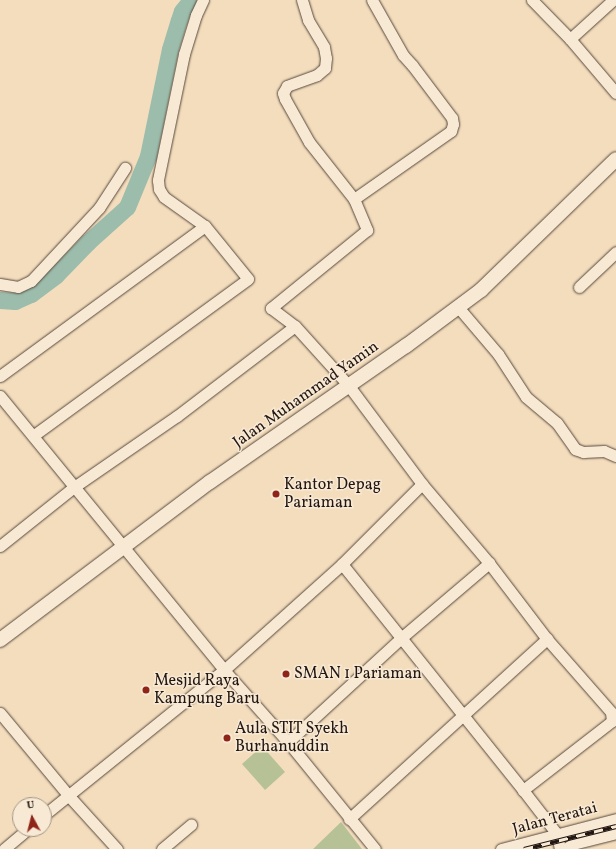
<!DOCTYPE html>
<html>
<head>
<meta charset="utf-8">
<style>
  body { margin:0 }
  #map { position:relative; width:616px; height:849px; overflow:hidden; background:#f4ddbd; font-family:Vollkorn,serif }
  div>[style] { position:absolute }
  .green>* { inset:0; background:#b6c295 }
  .river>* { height:17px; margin:-8.5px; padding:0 8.5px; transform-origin:8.5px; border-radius:8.5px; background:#9cbcac }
  .roads { filter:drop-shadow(0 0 1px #56483c) drop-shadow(0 0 1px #56483c) }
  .minor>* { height:11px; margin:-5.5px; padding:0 5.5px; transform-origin:5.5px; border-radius:5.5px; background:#f8e9d4 }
  .tertiary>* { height:14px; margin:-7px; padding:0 7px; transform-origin:7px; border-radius:7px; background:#f8e9d4 }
  .rail>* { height:4.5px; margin-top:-2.25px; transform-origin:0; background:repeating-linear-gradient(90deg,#f8e9d4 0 9px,#211611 0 18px); box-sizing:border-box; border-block:1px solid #211611 }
  .dots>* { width:11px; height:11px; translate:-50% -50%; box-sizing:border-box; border:2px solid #f8e9d4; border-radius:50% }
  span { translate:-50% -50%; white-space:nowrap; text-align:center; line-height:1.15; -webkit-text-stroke:3px #f8e9d4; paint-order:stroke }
  .street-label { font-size:16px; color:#211611 }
  .poi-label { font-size:16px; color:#211611 }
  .left { translate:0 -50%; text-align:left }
  .north { position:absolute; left:12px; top:797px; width:40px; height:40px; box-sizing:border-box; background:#f8e9d4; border:1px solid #a29586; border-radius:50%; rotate:353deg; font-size:11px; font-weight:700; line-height:16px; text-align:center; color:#211611 }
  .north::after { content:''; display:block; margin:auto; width:14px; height:18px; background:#8f2418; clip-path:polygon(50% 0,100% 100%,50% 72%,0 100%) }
</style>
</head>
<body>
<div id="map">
  <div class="green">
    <div style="clip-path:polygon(262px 746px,285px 772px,265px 790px,242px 764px)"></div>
    <div style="clip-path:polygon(341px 822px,362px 849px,313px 849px)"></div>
  </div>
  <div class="river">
    <div style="left:0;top:300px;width:15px;rotate:4deg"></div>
    <div style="left:15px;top:301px;width:17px;rotate:-24deg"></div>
    <div style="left:31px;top:294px;width:31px;rotate:-37deg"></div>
    <div style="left:56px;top:275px;width:46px;rotate:-45.9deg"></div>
    <div style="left:88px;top:242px;width:52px;rotate:-41.9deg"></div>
    <div style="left:127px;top:207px;width:55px;rotate:-67.6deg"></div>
    <div style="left:148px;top:156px;width:109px;rotate:-78.4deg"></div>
    <div style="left:170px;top:49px;width:30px;rotate:-73deg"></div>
    <div style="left:179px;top:20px;width:9px;rotate:-72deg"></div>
    <div style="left:182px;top:11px;width:14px;rotate:-51deg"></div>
  </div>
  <div class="roads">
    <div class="minor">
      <div style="left:203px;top:0;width:17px;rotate:115deg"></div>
      <div style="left:196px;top:15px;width:41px;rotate:107.1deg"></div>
      <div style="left:184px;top:54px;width:129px;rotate:101.7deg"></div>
      <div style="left:158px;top:180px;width:9px;rotate:84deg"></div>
      <div style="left:159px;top:189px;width:9px;rotate:58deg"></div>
      <div style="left:164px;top:197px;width:50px;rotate:35.3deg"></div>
      <div style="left:302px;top:0;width:21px;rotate:73deg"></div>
      <div style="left:308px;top:20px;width:31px;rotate:59deg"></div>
      <div style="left:324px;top:47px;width:11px;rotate:80deg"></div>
      <div style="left:326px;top:58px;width:10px;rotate:96deg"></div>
      <div style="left:325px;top:68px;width:11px;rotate:139deg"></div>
      <div style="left:317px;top:75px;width:32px;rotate:160deg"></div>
      <div style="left:287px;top:86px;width:8px;rotate:120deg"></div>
      <div style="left:283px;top:93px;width:6px;rotate:72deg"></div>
      <div style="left:285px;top:99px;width:49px;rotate:60.8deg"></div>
      <div style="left:309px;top:142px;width:73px;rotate:51.7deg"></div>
      <div style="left:354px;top:199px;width:34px;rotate:67deg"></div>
      <div style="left:367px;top:230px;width:124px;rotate:140.9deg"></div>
      <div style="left:271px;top:308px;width:30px;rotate:37deg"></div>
      <div style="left:295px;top:326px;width:81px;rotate:48deg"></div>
      <div style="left:349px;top:386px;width:122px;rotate:53.3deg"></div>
      <div style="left:422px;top:484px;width:104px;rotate:49.7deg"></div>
      <div style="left:489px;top:563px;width:96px;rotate:52.7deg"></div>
      <div style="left:547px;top:639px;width:97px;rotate:48.8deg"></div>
      <div style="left:611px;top:712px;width:9px;rotate:84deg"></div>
      <div style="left:612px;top:721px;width:113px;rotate:142.2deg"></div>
      <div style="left:532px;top:0;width:54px;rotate:45.7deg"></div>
      <div style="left:570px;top:39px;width:71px;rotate:49.6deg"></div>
      <div style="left:570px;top:39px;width:58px;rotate:-42.2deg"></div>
      <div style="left:354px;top:199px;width:118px;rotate:-35deg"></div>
      <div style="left:451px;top:131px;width:7px;rotate:-74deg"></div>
      <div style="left:453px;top:124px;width:6px;rotate:-99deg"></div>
      <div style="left:452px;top:118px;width:66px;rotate:-127deg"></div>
      <div style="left:412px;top:65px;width:13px;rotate:-132deg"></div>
      <div style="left:403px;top:55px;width:63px;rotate:-119.4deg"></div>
      <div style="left:0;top:284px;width:18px;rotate:9deg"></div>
      <div style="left:18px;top:287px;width:14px;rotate:-25deg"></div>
      <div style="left:31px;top:281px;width:100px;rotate:-47deg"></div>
      <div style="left:99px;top:208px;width:48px;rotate:-57deg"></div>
      <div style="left:579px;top:287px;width:51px;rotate:-43.4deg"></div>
      <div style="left:458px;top:307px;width:62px;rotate:49.6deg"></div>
      <div style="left:498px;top:354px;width:51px;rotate:56.9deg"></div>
      <div style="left:526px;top:397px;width:40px;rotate:40deg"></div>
      <div style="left:557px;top:423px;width:32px;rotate:55deg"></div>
      <div style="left:575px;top:449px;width:9px;rotate:21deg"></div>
      <div style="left:583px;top:452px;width:21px;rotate:-3deg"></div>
      <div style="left:604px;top:451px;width:13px;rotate:23deg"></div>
      <div style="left:0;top:376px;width:254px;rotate:-36.2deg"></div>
      <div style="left:205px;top:226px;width:68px;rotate:50.9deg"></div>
      <div style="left:248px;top:279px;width:266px;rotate:143.9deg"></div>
      <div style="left:0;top:396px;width:354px;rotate:50.7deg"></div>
      <div style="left:224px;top:670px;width:96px;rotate:48.4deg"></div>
      <div style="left:288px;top:742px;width:138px;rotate:50.9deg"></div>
      <div style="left:0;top:546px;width:95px;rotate:-38.6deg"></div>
      <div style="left:74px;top:487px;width:125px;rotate:-34.6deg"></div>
      <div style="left:177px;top:416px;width:148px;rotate:-37.3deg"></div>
      <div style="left:342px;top:564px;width:290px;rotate:51.3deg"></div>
      <div style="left:523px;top:790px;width:56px;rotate:52.3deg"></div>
      <div style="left:557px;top:834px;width:15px;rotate:79deg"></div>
      <div style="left:0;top:713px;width:107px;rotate:50.3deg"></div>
      <div style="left:68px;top:795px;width:73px;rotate:47.8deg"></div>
      <div style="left:288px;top:742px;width:154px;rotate:-42.6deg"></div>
      <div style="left:401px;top:638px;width:116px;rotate:-40.4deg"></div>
      <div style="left:44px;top:815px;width:231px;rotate:-38.9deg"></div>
      <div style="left:224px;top:670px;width:159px;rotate:-41.9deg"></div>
      <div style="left:342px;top:564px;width:113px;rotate:-45deg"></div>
      <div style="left:349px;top:819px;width:268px;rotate:-42.3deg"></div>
      <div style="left:4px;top:849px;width:31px;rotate:-40deg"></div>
      <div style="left:162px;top:849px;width:38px;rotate:-40deg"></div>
      <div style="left:501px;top:849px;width:119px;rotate:-14.6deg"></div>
      <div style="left:565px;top:849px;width:9px;rotate:-32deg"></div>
      <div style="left:573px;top:844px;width:44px;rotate:-14.3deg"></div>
    </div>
    <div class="tertiary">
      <div style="left:0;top:640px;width:263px;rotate:-37deg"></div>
      <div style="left:210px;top:482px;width:239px;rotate:-34.8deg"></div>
      <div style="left:406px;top:346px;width:94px;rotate:-36.7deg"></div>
      <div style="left:481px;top:290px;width:188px;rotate:-44.1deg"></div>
    </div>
  </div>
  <div class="rail">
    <div style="left:524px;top:849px;width:95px;rotate:-14deg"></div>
  </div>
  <div class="dots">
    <div style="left:276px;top:494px;background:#8f2418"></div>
    <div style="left:286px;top:674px;background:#8f2418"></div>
    <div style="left:146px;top:690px;background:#8f2418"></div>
    <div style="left:227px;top:738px;background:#8f2418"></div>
  </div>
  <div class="street-label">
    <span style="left:306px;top:395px;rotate:-35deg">Jalan Muhammad Yamin</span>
    <span style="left:555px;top:819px;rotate:-15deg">Jalan Teratai</span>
  </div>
  <div class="poi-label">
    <span class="left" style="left:284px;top:494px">Kantor Depag<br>Pariaman</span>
    <span class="left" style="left:294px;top:674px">SMAN 1 Pariaman</span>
    <span class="left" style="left:154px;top:690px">Mesjid Raya<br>Kampung Baru</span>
    <span class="left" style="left:235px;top:738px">Aula STIT Syekh<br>Burhanuddin</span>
  </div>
  <div class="north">U</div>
</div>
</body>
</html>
